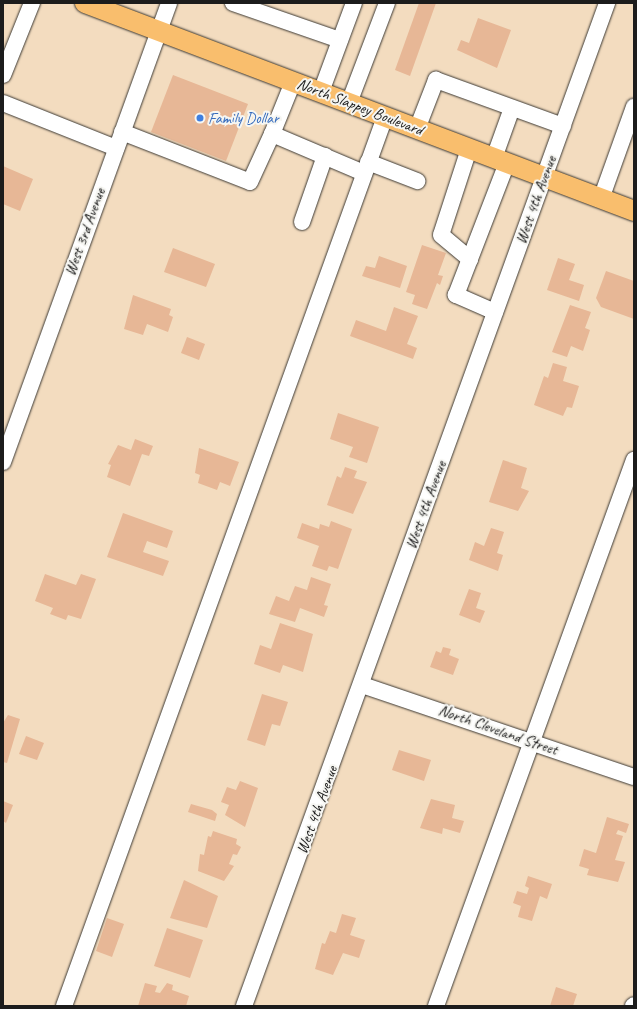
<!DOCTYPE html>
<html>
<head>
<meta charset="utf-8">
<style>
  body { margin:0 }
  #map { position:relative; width:637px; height:1009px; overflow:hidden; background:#f3dcbf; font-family:Caveat,sans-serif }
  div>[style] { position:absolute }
  .building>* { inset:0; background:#e7b796 }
  .roads { filter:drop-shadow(0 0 1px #3c3934) drop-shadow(0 0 1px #3c3934) }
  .minor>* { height:16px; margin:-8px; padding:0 8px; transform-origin:8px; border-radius:8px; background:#fff }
  .major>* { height:20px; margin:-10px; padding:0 10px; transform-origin:10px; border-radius:10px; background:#f9be6d }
  .dots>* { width:11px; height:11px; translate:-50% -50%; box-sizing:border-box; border:2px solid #f6f6f2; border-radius:50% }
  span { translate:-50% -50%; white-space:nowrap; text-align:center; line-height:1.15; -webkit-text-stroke:4px #f6f6f2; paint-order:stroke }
  .street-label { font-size:16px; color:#1c1c1c }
  .shop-label { font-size:16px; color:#366cbe }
  .left { translate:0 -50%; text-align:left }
  .frame { position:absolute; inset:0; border:4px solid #1c1c1c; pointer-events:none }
</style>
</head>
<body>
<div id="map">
  <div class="building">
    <div style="clip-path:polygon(419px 3px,436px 3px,410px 76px,395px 70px)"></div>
    <div style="clip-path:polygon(478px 18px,511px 30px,497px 68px,457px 50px,461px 40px,469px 43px)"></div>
    <div style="clip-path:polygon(173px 75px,248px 104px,226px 161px,151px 132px)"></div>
    <div style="clip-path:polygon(3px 166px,33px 179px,20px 211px,3px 204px)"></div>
    <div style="clip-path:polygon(422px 245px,446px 253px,438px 275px,443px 276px,440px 285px,437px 283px,427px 309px,412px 304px,415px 295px,406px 292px)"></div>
    <div style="clip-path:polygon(173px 248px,215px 264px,206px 287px,164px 272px)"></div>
    <div style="clip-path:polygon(379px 256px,407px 266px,400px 288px,362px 276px,366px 266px,375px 268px)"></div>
    <div style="clip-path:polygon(558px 258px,575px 264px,569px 280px,584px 285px,579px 301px,547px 290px)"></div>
    <div style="clip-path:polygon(606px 271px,634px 281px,634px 319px,601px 307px,596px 298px)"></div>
    <div style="clip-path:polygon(133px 295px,171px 309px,169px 315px,173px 317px,168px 332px,147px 324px,143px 335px,124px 329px)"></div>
    <div style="clip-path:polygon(570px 305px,591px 312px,585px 328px,590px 330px,583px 351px,571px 346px,567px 357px,552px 352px)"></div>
    <div style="clip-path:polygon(394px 307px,418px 316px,407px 344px,417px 348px,413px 359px,350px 336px,356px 320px,386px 331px)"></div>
    <div style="clip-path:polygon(187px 337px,205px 344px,199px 360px,181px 353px)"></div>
    <div style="clip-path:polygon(553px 363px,567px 367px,563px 381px,579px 386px,572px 408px,567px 407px,563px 416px,534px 405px,544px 376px,548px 378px)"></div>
    <div style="clip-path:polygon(338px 413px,379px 427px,367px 463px,349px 457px,353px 447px,330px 439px)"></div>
    <div style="clip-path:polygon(135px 439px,153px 446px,149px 456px,142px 454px,130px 486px,107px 477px,111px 465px,108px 464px,118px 445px,131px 450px)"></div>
    <div style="clip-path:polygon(199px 448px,239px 462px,230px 486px,220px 482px,217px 490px,198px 483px,200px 475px,195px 473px)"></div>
    <div style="clip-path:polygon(503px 460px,527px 468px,521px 488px,529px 491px,518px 511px,489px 502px)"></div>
    <div style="clip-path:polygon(345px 467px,357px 471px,354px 478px,367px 482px,353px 514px,327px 505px,337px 476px,341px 478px)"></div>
    <div style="clip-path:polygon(123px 513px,173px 531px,167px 548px,147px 541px,143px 552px,169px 561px,163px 576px,107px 557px)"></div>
    <div style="clip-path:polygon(331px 521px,352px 529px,338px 569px,329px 566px,327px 571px,312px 566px,319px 546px,297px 538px,302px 523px,319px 529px,320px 524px,329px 527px)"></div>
    <div style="clip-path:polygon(491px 528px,504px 532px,497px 553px,503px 555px,498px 571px,469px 560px,475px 542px,484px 546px)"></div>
    <div style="clip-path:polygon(45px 574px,76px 585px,81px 574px,96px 579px,81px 619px,68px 615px,66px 620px,50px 614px,53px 608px,35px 601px)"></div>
    <div style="clip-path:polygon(311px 577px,331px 584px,324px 605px,328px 606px,324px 617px,300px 608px,295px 622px,269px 614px,276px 596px,289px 601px,295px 586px,307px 590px)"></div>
    <div style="clip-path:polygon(469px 589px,481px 593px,476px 608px,485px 611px,480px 623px,459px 615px)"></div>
    <div style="clip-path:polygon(280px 623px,313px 634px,303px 672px,283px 665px,280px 673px,254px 664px,260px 645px,271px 649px)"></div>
    <div style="clip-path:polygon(443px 647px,451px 649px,449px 655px,459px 659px,453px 675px,430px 667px,436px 651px,441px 653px)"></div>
    <div style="clip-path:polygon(262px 694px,288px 702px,280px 726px,272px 724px,265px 746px,247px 740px)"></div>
    <div style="clip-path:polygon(8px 715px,20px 719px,7px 763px,3px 762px,3px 723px)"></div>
    <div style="clip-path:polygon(26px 736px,44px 743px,37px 760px,19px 754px)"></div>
    <div style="clip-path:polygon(399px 750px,431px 760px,424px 781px,392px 770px)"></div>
    <div style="clip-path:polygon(240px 781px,258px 788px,245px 827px,225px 815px,229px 805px,221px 802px,227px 787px,236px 790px)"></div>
    <div style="clip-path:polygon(431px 799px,455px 805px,452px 818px,464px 821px,460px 833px,443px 828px,442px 834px,420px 828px)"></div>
    <div style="clip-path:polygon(3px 801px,13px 805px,6px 823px,3px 821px)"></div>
    <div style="clip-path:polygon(191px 804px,212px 810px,217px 814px,215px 821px,188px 812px)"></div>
    <div style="clip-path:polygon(607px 817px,629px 824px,626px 833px,618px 830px,616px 834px,623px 836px,615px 860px,625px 862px,618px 882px,587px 875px,589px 869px,579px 866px,584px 849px,596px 853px)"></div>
    <div style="clip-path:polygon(213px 831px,237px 839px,236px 844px,241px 847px,237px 855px,233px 854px,229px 864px,234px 866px,224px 881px,198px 871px,200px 854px,204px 855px,208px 836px,211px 837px)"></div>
    <div style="clip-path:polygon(528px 876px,552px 884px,547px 899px,540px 896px,532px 921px,518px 917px,521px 906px,513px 903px,517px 891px,527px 894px,529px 888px,525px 886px)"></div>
    <div style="clip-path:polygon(184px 880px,218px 896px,207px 928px,170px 918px)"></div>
    <div style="clip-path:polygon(342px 914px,356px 918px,350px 935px,365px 940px,359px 958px,343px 953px,333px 975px,315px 969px,322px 943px,325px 944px,330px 931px,336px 933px)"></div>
    <div style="clip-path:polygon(107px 918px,124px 924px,112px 957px,96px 951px)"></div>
    <div style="clip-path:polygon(167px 928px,203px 940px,190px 978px,154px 966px)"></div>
    <div style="clip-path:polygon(145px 983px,157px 986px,155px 992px,160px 993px,167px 983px,173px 985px,172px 990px,189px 996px,186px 1006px,138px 1006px)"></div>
    <div style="clip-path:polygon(556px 987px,577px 994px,573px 1006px,550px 1006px)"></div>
  </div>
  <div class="roads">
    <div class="minor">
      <div style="left:233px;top:3px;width:113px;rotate:19.1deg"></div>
      <div style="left:3px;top:75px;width:78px;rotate:-68.1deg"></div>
      <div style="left:293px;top:82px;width:56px;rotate:112deg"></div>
      <div style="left:272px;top:134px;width:100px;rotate:23deg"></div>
      <div style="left:321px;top:92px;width:95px;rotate:-69.7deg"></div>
      <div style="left:3px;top:103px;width:122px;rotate:21.7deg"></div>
      <div style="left:349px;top:103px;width:107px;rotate:-69.2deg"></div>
      <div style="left:417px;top:129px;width:53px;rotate:-68.8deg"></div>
      <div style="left:436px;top:80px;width:135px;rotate:19.9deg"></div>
      <div style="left:122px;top:132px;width:137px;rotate:21.3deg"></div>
      <div style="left:250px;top:182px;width:53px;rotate:-65.4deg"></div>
      <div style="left:469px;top:149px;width:90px;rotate:108deg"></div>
      <div style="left:441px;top:235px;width:38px;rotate:40deg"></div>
      <div style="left:494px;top:158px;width:53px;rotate:-70.2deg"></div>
      <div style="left:368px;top:162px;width:53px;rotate:21.2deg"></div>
      <div style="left:601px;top:199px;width:98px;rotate:-70.3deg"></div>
      <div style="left:302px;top:222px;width:70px;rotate:-70.8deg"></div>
      <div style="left:495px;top:312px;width:43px;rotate:-156.4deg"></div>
      <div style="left:456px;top:295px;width:142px;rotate:-68.9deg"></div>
      <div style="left:3px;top:462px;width:488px;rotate:-70.1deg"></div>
      <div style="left:362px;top:685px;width:287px;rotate:18.7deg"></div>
      <div style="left:64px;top:1006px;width:945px;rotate:-70.15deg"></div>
      <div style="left:244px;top:1006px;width:1067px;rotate:-70.1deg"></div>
      <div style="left:436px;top:1006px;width:581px;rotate:-70.07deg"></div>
      <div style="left:633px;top:1006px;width:1px;rotate:-45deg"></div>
    </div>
    <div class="major">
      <div style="left:85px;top:3px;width:587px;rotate:20.75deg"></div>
    </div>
  </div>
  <div class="dots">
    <div style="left:200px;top:118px;background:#3f7fe0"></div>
  </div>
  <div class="street-label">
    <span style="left:360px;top:107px;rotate:21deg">North Slappey Boulevard</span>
    <span style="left:536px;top:200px;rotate:-70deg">West 4th Avenue</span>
    <span style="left:85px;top:232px;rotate:-70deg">West 3rd Avenue</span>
    <span style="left:426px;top:505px;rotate:-70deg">West 4th Avenue</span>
    <span style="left:498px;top:730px;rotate:19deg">North Cleveland Street</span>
    <span style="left:317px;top:810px;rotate:-70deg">West 4th Avenue</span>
  </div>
  <div class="shop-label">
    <span class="left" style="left:208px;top:118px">Family Dollar</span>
  </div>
  <div class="frame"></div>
</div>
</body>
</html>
